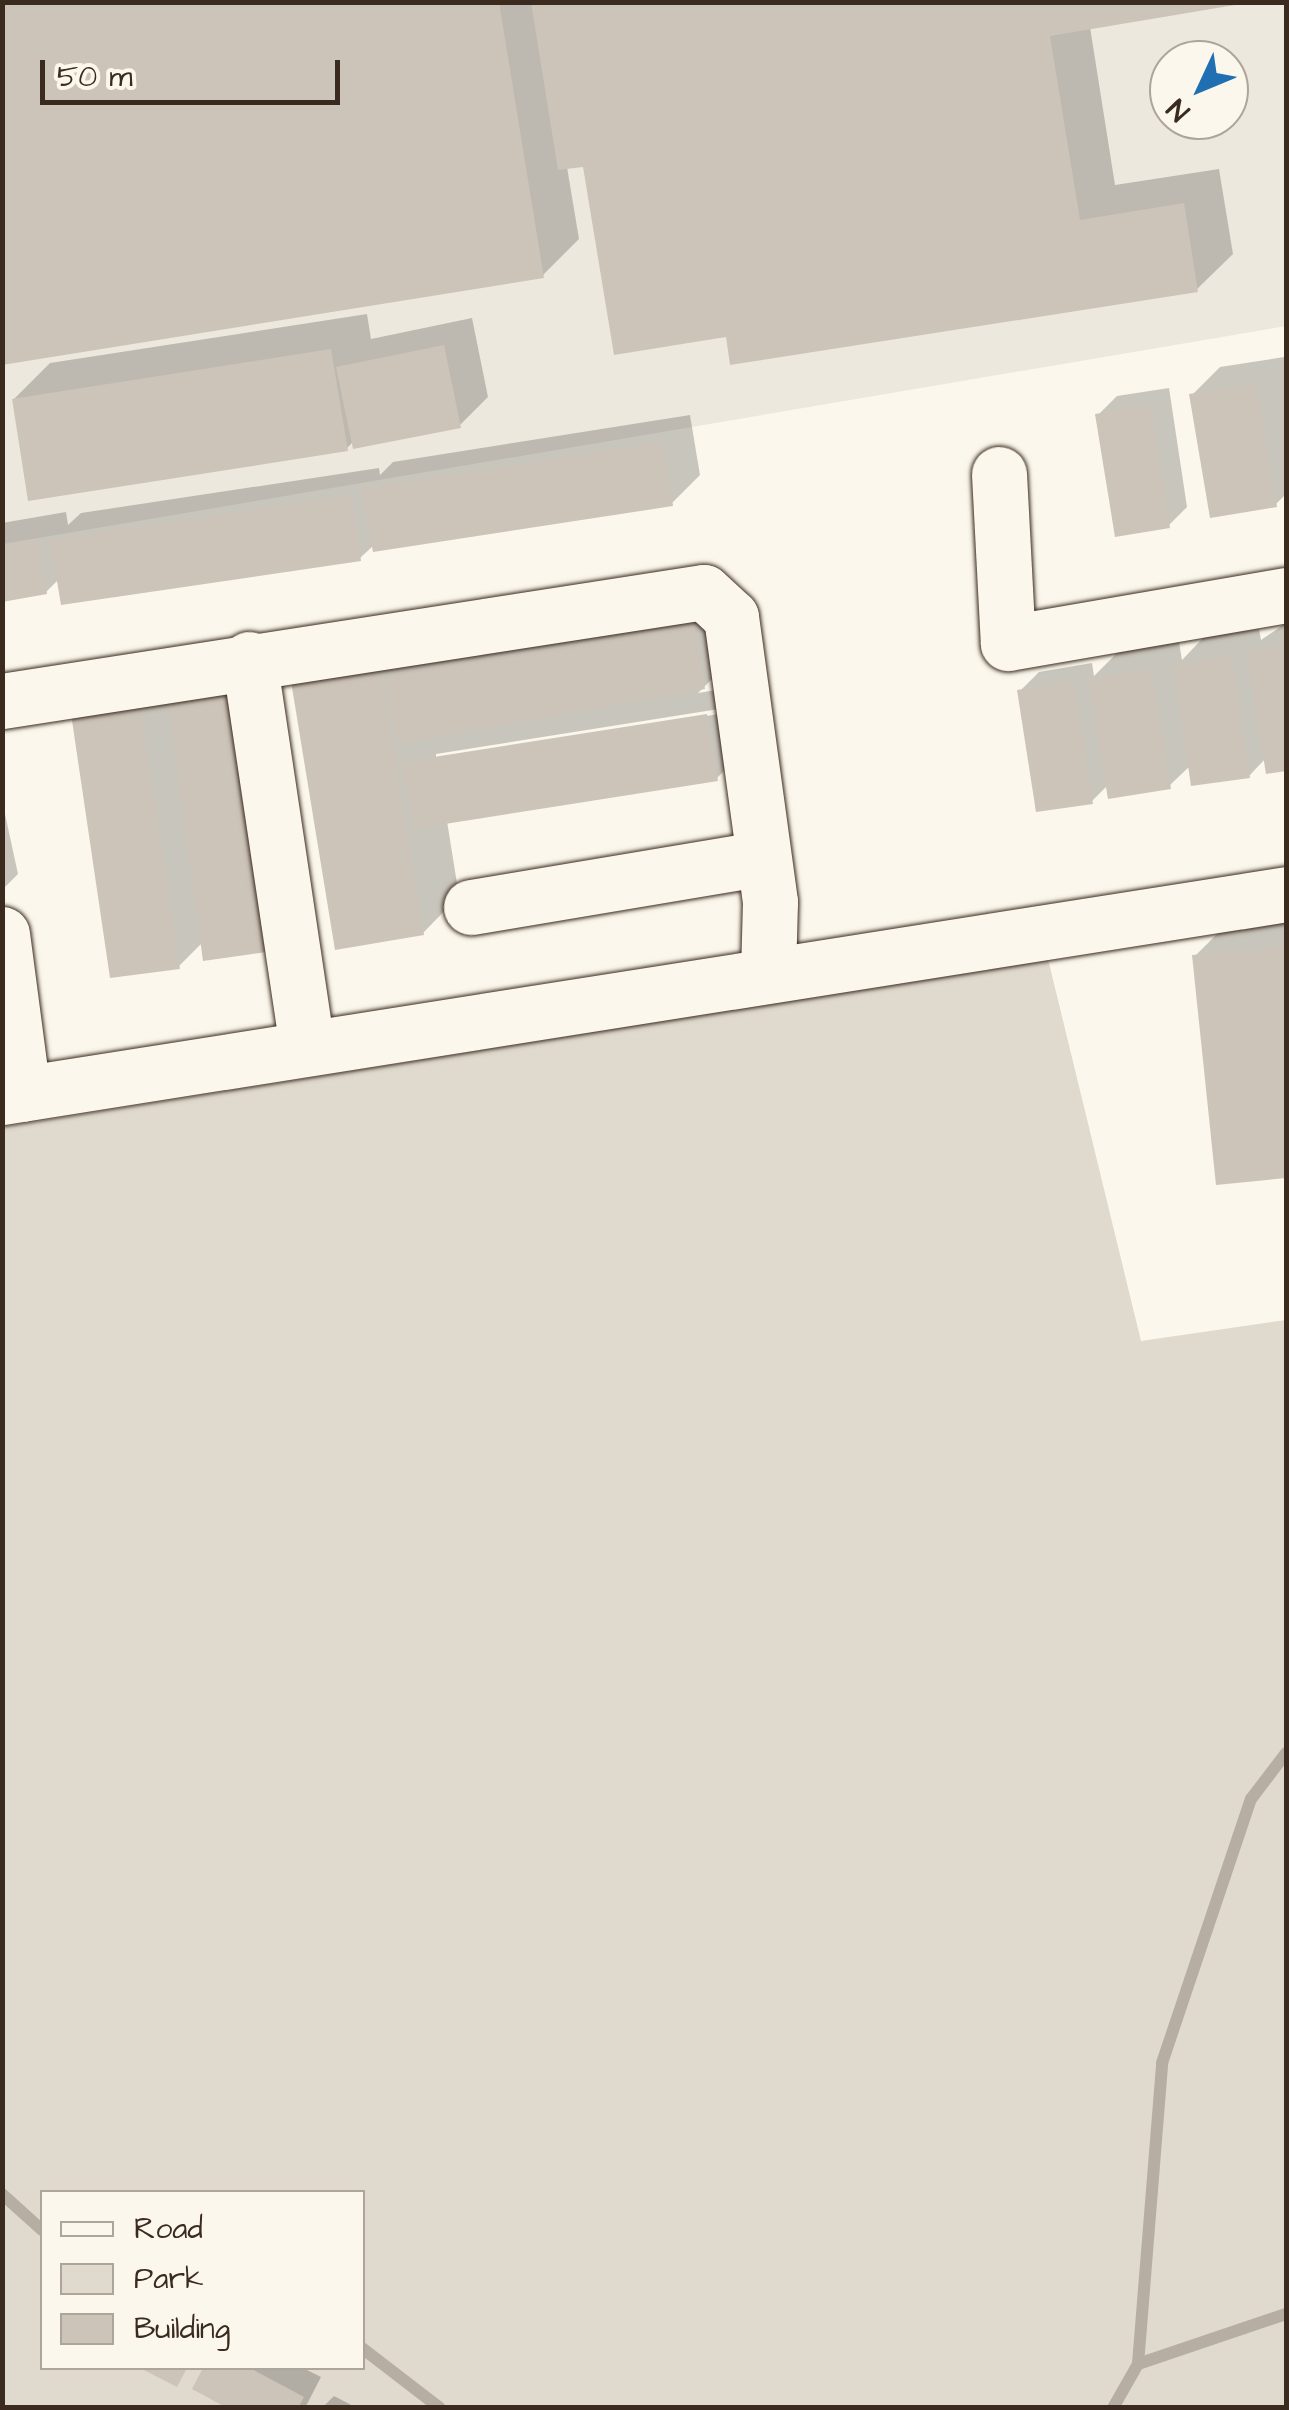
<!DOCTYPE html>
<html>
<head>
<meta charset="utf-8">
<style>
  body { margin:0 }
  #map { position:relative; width:1289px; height:2410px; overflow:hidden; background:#fbf7ec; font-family:"Architects Daughter",sans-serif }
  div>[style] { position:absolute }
  .built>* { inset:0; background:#ede8dd }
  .green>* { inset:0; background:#dfd9ce }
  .shadow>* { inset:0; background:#0003 }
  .stream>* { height:12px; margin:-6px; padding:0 6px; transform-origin:6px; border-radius:6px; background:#b6aea2 }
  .building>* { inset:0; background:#ccc4b9 }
  .roads { filter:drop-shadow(0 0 2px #3b2a1e) drop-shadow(0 0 2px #3b2a1e) }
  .minor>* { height:55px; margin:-27.5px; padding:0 27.5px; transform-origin:27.5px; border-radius:27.5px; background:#fbf7ec }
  span { translate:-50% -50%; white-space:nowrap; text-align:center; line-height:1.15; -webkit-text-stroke:8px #fbf7ec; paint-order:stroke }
  .frame { position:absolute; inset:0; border:5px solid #3b2a1e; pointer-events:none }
  .legend { position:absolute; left:40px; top:2190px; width:325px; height:180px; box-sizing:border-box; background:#fbf7ec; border:2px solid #aea59a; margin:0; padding:12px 18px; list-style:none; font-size:30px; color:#3b2a1e }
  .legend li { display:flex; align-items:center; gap:20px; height:50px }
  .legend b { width:50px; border:2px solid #aea59a }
  .north { position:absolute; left:1149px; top:40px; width:100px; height:100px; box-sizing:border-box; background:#fbf7ec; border:2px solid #aea59a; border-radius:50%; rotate:226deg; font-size:28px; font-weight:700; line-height:40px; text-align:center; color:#3b2a1e }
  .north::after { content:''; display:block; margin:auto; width:35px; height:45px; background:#1f6fb2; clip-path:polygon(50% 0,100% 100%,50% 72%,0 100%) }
  .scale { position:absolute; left:40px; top:60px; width:300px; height:45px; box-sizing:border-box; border:5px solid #3b2a1e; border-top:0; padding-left:12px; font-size:30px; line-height:35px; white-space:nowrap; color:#3b2a1e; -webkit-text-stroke:8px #fbf7ec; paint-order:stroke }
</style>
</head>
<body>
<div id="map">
  <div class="built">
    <div style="clip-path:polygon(evenodd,3px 3px,1286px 3px,1286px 326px,3px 544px,3px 3px,1169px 60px,1229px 60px,1229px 120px,1169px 120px,1169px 60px)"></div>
  </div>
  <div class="green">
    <div style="clip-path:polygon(evenodd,1048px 959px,1141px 1341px,1286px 1320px,1286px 2407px,3px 2408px,3px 1127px,1048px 959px,42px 2192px,362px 2192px,362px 2368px,42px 2368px,42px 2192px)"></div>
  </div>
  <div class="shadow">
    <div style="clip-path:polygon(2px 2px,1250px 2px,1090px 27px,1115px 185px,1219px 169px,1233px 254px,1196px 290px,728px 334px,585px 164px,567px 167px,579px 239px,543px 275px)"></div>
    <div style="clip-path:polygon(367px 314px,371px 339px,472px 318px,488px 397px,460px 425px,354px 441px,346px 449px,14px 399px,50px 363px)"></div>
    <div style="clip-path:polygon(1284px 357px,1286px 494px,1276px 504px,1192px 395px,1220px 367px)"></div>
    <div style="clip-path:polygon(1169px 388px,1187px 507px,1168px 526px,1098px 415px,1117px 396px)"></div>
    <div style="clip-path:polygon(690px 415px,700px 475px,672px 503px,374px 545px,360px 558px,59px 579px,46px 592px,2px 599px,2px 523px,66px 512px,68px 525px,81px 513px,379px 468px,380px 475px,393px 462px)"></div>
    <div style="clip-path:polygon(evenodd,721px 597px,732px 659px,698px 693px,734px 687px,745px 750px,717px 778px,447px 821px,459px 896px,423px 933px,290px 664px,721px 597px,719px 709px,719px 714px,436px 759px,436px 754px,719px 709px)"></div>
    <div style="clip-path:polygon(1286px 623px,1286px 769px,1268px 772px,1266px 758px,1249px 776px,1191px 765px,1169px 786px,1108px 785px,1092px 801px,1020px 691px,1039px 672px,1092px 663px,1094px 676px,1119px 651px,1179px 642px,1182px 660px,1204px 637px,1259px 629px,1261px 640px)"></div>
    <div style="clip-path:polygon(168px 683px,203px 942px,179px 966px,71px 701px)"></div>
    <div style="clip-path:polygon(2px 800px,18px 874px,2px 890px)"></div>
    <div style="clip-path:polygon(1286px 922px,1286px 1175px,1218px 1182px,1195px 956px,1223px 928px)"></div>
    <div style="clip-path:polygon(206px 2368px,303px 2368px,321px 2377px,305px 2408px,232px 2408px,196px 2388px)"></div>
    <div style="clip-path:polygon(334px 2396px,357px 2408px,322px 2408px)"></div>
  </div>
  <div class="stream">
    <div style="left:2px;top:2194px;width:54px;rotate:42deg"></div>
    <div style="left:362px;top:2348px;width:98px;rotate:37.6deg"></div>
    <div style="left:1138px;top:2364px;width:302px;rotate:-85.4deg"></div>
    <div style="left:1162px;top:2063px;width:279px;rotate:-71.4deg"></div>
    <div style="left:1251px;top:1799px;width:58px;rotate:-52.7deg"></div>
    <div style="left:1113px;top:2408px;width:51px;rotate:-60.4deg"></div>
    <div style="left:1138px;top:2364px;width:156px;rotate:-18.7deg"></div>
  </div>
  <div class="building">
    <div style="clip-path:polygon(2px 2px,499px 2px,544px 278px,2px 365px)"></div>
    <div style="clip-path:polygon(531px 2px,1253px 2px,1050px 36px,1080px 220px,1184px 203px,1198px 292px,730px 365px,726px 337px,614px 355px,583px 167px,558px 170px)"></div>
    <div style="clip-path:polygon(444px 345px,461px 428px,353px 449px,336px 367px)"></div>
    <div style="clip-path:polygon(331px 349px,348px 451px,28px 501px,12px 399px)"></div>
    <div style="clip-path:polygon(1256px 384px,1277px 507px,1210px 518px,1189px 394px)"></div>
    <div style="clip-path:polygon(1151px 405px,1170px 528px,1115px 537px,1095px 414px)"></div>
    <div style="clip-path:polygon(662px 442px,673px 506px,373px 552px,362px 489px)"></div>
    <div style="clip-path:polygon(351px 495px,361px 561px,61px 605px,50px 540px)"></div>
    <div style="clip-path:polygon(38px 539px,47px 594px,2px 602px,2px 545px)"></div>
    <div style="clip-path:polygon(693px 623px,705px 689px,397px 744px,385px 677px)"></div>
    <div style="clip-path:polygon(1286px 645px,1286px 771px,1266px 774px,1246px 651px)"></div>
    <div style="clip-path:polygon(377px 649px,424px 935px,335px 950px,288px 663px)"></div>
    <div style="clip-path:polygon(1232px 656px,1250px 778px,1191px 786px,1173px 664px)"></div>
    <div style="clip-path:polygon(1151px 669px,1171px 789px,1108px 799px,1088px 679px)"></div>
    <div style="clip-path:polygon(229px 674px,266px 952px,203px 961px,165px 682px)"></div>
    <div style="clip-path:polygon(1074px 681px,1093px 804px,1036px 812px,1017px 690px)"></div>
    <div style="clip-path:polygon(138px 690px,180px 969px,110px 978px,69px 700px)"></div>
    <div style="clip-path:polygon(707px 714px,718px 781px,413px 829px,402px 762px)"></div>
    <div style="clip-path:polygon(1285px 947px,1286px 1178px,1216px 1185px,1192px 955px)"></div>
    <div style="clip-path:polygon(140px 2368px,187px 2368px,177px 2387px)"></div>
    <div style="clip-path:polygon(203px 2368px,250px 2368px,304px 2397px,298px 2408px,227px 2408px,192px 2389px)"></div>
  </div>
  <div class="roads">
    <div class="minor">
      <div style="left:999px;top:474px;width:169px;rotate:87deg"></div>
      <div style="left:1008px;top:643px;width:282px;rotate:-9.8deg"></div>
      <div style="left:249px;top:659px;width:392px;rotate:81.5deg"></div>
      <div style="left:2px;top:701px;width:710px;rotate:-8.83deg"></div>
      <div style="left:704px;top:592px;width:37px;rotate:43deg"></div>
      <div style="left:731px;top:617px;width:288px;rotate:82.2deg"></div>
      <div style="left:770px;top:902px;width:70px;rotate:91.6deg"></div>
      <div style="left:471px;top:907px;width:296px;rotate:-9.5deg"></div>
      <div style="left:2px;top:934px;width:161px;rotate:82.5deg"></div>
      <div style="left:2px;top:1097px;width:1300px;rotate:-8.98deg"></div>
    </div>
  </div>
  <div class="frame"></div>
  <ul class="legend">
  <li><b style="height:12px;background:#fbf7ec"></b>Road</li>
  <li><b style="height:28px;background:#dfd9ce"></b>Park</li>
  <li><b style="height:28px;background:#ccc4b9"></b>Building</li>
  </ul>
  <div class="north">N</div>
  <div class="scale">50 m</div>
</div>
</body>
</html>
